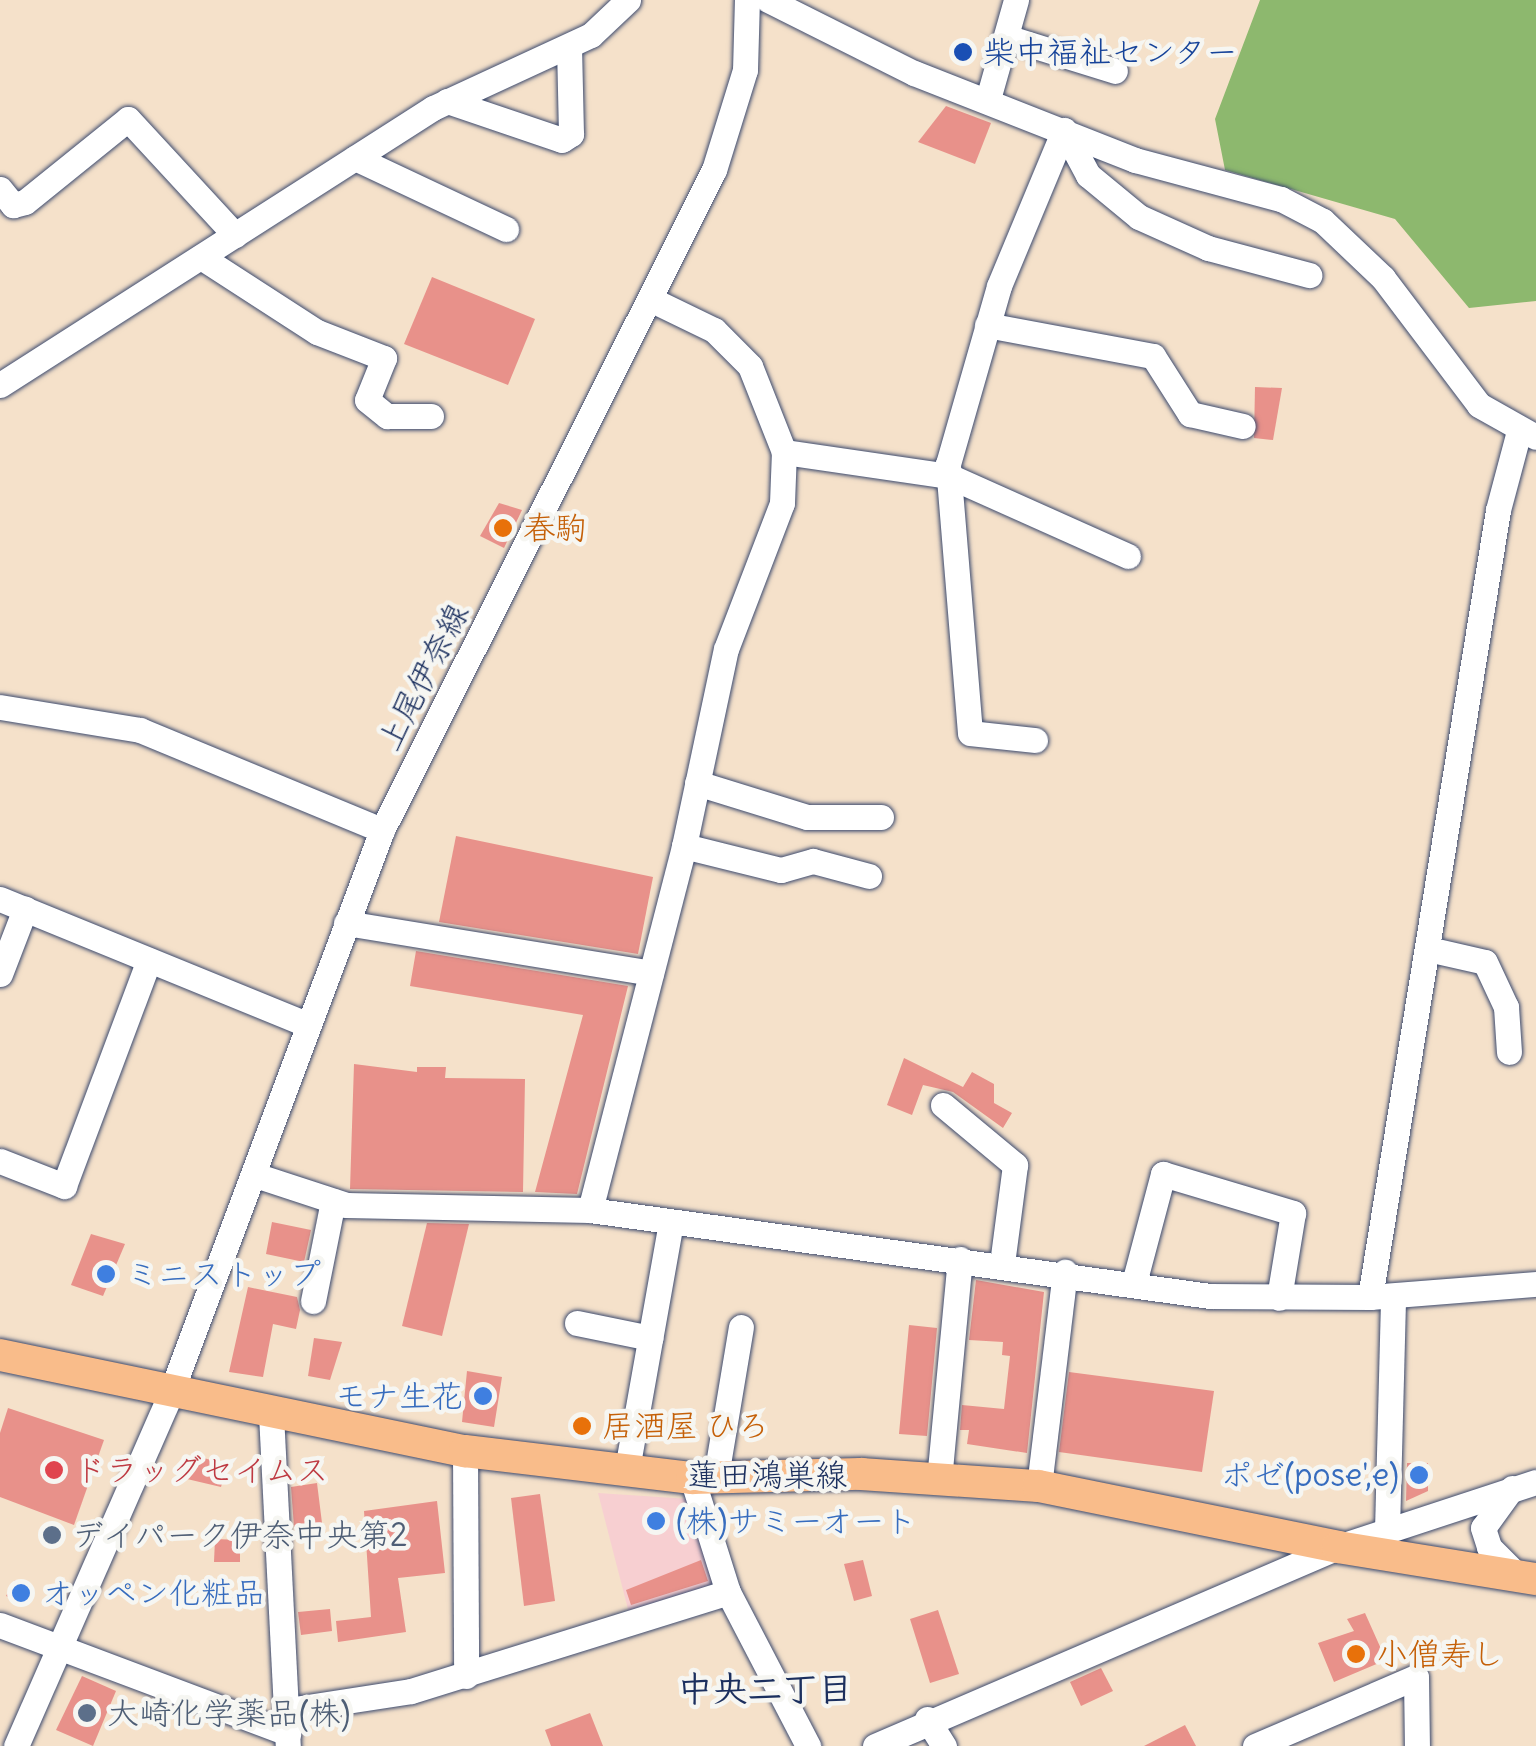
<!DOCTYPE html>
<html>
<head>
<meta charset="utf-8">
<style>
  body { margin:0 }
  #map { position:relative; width:1536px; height:1746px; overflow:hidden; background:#f5e1ca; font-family:Delius,"Klee One",sans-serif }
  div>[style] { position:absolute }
  .built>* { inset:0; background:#f7cfd1 }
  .forest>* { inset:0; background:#8db86e }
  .building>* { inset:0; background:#e8918a }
  .roads { filter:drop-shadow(0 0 2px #3c4a6e) drop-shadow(0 0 2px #3c4a6e) }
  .minor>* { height:25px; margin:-12.5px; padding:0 12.5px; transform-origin:12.5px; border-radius:12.5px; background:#fff }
  .major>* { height:32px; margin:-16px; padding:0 16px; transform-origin:16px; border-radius:16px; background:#f9bc8a }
  .dots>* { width:28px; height:28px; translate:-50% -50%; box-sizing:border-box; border:5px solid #f6f6f2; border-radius:50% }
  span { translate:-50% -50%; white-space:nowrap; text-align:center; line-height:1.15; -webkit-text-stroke:9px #f6f6f2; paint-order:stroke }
  .transit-label { font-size:32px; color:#164399 }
  .left { translate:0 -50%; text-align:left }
  .food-label { font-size:32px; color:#c56008 }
  .street-label { font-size:32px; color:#1b2f5e }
  .shop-label { font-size:32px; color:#366cbe }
  .right { translate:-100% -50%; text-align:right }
  .health-label { font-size:32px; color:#be3a42 }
  .service-label { font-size:32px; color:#4e5e75 }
  .neighbourhood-label { font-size:35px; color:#1b2f5e; font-weight:700 }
</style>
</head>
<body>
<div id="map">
  <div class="built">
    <div style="clip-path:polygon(598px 1493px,689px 1499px,713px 1587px,629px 1613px)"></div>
  </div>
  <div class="forest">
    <div style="clip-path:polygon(1260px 0,1536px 0,1536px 301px,1469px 308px,1395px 219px,1225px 170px,1215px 119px)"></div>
  </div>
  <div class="building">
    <div style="clip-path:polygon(946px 106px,991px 123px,975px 164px,918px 142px)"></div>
    <div style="clip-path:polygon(432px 277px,535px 319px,508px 385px,404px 344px)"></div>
    <div style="clip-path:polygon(1255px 387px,1282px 388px,1273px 440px,1254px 438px)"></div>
    <div style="clip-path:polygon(499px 503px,522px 510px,504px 548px,480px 536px)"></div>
    <div style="clip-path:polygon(456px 836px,653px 877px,638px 954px,439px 922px)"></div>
    <div style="clip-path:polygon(416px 951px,628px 986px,577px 1194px,535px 1192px,583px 1015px,410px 986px)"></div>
    <div style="clip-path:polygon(904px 1058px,963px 1087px,972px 1072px,994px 1084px,994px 1103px,1012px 1113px,1003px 1128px,953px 1092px,923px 1085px,912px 1115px,887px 1105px)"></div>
    <div style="clip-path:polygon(354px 1064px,417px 1072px,417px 1067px,446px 1067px,445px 1078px,525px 1079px,523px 1192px,350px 1189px)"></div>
    <div style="clip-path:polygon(272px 1222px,311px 1230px,304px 1262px,266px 1254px)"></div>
    <div style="clip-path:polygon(427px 1223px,469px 1224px,442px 1336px,402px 1326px)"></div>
    <div style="clip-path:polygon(91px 1234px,125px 1244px,103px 1296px,71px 1285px)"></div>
    <div style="clip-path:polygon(976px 1280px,1044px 1292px,1027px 1453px,967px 1444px,969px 1430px,960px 1430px,962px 1405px,1004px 1409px,1010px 1356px,1002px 1355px,1003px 1342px,969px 1340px)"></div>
    <div style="clip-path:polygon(248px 1287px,297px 1297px,300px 1310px,296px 1329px,273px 1324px,263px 1377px,229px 1372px)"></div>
    <div style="clip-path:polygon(909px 1325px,937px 1328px,927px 1436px,899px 1434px)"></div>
    <div style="clip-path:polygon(314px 1338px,342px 1342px,330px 1380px,308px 1376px)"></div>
    <div style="clip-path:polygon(467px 1371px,502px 1377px,494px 1427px,462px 1422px)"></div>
    <div style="clip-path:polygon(1069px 1372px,1214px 1391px,1202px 1472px,1059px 1452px)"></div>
    <div style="clip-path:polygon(8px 1408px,104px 1440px,74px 1525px,0 1497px,0 1433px)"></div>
    <div style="clip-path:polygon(194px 1455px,227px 1465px,221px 1487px,187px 1479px)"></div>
    <div style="clip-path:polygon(1407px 1463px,1428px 1463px,1428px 1491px,1406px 1501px)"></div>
    <div style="clip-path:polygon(317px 1483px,322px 1523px,294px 1527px,291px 1487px)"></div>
    <div style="clip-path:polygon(540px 1494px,555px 1601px,524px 1606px,511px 1498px)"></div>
    <div style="clip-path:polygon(437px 1501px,445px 1573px,398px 1578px,406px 1632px,338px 1642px,336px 1621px,371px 1617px,364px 1511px)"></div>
    <div style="clip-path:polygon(215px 1539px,240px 1540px,240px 1562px,214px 1562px)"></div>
    <div style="clip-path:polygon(701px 1560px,708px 1581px,631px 1605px,626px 1590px)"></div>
    <div style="clip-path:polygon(863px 1560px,872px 1596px,854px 1601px,844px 1564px)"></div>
    <div style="clip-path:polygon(15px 1580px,33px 1589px,25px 1604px,6px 1596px)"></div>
    <div style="clip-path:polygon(330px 1609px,332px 1631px,301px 1635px,298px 1612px)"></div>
    <div style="clip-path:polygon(938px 1610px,959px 1674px,930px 1683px,910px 1619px)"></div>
    <div style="clip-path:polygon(1365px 1613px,1386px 1660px,1334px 1682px,1318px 1643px,1354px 1631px,1347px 1619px)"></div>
    <div style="clip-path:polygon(1101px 1668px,1113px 1691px,1081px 1706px,1070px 1682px)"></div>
    <div style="clip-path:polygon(82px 1676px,116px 1691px,93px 1746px,56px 1730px)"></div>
    <div style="clip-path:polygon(590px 1713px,603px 1746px,551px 1746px,545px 1730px)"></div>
    <div style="clip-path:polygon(1185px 1725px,1196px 1746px,1144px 1746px)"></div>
  </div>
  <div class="roads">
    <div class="minor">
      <div style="left:768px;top:0;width:163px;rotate:26.6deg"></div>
      <div style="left:914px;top:73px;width:238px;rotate:21.5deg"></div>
      <div style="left:1135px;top:160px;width:151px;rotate:15deg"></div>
      <div style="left:1281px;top:199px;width:47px;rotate:27.6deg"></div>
      <div style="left:1323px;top:221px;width:83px;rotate:43.5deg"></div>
      <div style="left:1383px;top:278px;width:159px;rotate:52.9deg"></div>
      <div style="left:1479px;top:405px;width:65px;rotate:29.3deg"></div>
      <div style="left:1006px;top:37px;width:114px;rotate:17.3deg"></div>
      <div style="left:988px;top:99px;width:103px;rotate:-74.2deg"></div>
      <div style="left:447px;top:101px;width:121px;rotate:18.7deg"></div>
      <div style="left:562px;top:140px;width:11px;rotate:-34deg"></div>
      <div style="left:571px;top:134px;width:87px;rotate:-91.3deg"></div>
      <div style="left:1064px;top:130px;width:51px;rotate:61.9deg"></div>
      <div style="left:1088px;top:175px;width:66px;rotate:39.5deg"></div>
      <div style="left:1139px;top:217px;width:76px;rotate:24.2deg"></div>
      <div style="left:1208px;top:248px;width:105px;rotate:15deg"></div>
      <div style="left:355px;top:158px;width:167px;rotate:25.2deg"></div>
      <div style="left:0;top:189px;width:21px;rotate:51deg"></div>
      <div style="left:13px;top:205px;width:12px;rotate:-14deg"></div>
      <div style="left:25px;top:202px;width:132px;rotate:-38.9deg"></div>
      <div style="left:128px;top:119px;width:158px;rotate:47.3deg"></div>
      <div style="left:201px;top:257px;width:138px;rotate:32.9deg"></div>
      <div style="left:317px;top:332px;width:72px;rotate:21.2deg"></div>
      <div style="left:384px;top:358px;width:45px;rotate:112deg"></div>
      <div style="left:367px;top:400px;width:26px;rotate:39deg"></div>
      <div style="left:387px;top:416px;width:44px"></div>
      <div style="left:987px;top:325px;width:169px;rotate:10.6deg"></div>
      <div style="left:1153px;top:356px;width:69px;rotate:57.5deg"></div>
      <div style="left:1190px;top:414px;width:54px;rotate:12.8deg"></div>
      <div style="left:0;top:385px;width:514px;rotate:-32.61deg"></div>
      <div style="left:433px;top:108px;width:174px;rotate:-24.8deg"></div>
      <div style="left:591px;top:35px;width:51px;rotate:-43.4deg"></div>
      <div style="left:784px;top:452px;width:167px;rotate:8.3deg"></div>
      <div style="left:949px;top:476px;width:196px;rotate:24.1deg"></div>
      <div style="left:0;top:707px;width:142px;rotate:9.3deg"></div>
      <div style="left:140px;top:730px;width:262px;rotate:22.5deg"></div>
      <div style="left:1035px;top:740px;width:65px;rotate:-173.9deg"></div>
      <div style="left:970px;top:733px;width:270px;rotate:-94.7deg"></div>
      <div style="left:948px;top:464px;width:185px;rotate:-74deg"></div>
      <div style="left:999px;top:286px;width:169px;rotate:-67.4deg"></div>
      <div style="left:697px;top:783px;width:115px;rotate:17.2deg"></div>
      <div style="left:807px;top:817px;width:74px"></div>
      <div style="left:684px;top:846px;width:100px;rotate:13.9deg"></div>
      <div style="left:781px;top:870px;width:33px;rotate:-16deg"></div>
      <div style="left:813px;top:861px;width:58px;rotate:15deg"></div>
      <div style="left:0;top:899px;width:331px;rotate:22.2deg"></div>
      <div style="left:346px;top:923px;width:309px;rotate:9.3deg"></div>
      <div style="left:1428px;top:949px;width:58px;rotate:12.8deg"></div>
      <div style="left:1485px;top:962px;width:50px;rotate:65deg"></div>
      <div style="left:1506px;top:1007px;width:45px;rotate:86.2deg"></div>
      <div style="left:0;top:974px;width:70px;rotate:-69deg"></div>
      <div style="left:943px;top:1105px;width:94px;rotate:39.8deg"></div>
      <div style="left:1015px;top:1165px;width:100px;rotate:97.5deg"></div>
      <div style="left:0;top:1161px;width:69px;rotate:21.3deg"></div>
      <div style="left:64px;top:1186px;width:241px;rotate:-69.4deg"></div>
      <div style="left:255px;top:1175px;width:96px;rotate:18.2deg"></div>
      <div style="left:346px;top:1205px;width:244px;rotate:1.2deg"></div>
      <div style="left:590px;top:1210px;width:626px;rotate:7.9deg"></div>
      <div style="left:1210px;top:1296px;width:160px;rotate:0.4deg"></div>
      <div style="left:1370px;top:1297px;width:167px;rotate:-4.5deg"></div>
      <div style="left:590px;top:1210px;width:376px;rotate:-75.5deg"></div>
      <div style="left:684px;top:846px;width:201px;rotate:-78deg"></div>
      <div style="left:726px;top:649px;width:156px;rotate:-69deg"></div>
      <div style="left:782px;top:503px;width:51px;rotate:-87.8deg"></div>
      <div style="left:784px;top:452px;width:92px;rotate:-111.6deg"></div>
      <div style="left:750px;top:366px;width:51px;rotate:-135deg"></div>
      <div style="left:714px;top:330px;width:69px;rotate:-154.2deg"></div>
      <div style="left:1134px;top:1283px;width:113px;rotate:-75.1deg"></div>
      <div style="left:1163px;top:1174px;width:136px;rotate:16.7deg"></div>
      <div style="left:1293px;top:1213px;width:86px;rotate:99.4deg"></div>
      <div style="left:1370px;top:1297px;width:797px;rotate:-80.76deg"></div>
      <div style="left:1498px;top:510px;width:82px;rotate:-75.1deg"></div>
      <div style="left:313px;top:1301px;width:102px;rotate:-78.7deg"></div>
      <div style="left:577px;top:1323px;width:75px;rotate:11.6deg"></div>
      <div style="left:271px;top:1414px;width:332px;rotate:87.1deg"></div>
      <div style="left:465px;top:1451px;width:225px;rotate:89.7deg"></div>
      <div style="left:627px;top:1469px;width:250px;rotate:-79.9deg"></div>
      <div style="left:716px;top:1476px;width:151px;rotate:-80.5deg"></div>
      <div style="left:692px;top:1478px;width:120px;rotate:72.5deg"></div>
      <div style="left:728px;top:1592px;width:174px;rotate:62.5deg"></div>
      <div style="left:939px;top:1480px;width:222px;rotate:-84.6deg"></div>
      <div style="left:1039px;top:1486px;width:216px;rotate:-83.1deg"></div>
      <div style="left:1512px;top:1488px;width:49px;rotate:125.9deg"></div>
      <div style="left:1483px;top:1528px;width:20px;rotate:72deg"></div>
      <div style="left:1489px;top:1547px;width:40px;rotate:45deg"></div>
      <div style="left:1387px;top:1530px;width:234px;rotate:-88.5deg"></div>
      <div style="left:0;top:1625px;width:308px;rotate:20.6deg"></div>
      <div style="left:288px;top:1710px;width:124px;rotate:-8.8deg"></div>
      <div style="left:411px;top:1691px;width:332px;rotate:-17.3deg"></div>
      <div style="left:927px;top:1719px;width:32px;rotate:58deg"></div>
      <div style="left:16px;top:1746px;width:383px;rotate:-66.3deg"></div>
      <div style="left:170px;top:1395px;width:603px;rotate:-69.43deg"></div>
      <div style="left:382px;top:830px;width:739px;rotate:-63.3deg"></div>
      <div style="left:714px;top:170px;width:105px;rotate:-72.8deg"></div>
      <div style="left:745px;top:70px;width:70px;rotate:-88.4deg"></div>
      <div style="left:875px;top:1746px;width:504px;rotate:-23.26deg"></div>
      <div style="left:1338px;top:1547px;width:208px;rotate:-18.2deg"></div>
      <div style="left:1255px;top:1746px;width:175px;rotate:-23.2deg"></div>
      <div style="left:1416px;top:1677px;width:69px;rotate:89.2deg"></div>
    </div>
    <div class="major">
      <div style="left:0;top:1355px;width:475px;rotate:11.7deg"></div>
      <div style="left:465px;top:1451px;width:229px;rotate:6.8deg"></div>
      <div style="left:692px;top:1478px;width:169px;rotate:-1.4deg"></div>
      <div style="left:861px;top:1474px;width:178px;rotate:3.9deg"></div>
      <div style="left:1039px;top:1486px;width:305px;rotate:11.5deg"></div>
      <div style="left:1338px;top:1547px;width:201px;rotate:9.2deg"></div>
    </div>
  </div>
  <div class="dots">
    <div style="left:963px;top:52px;background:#1a4fb4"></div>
    <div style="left:503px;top:528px;background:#e8710a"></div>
    <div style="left:106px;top:1274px;background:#3f7fe0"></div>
    <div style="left:483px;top:1396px;background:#3f7fe0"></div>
    <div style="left:582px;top:1426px;background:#e8710a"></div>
    <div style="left:54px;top:1470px;background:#e0444e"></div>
    <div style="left:1419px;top:1475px;background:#3f7fe0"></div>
    <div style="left:656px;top:1521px;background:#3f7fe0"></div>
    <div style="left:52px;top:1535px;background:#5c6f8a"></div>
    <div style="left:21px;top:1593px;background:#3f7fe0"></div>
    <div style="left:1356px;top:1654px;background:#e8710a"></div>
    <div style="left:87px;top:1713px;background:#5c6f8a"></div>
  </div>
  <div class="transit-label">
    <span class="left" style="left:983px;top:52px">柴中福祉センター</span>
  </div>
  <div class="food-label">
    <span class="left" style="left:523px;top:528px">春駒</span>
    <span class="left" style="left:602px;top:1426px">居酒屋 ひろ</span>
    <span class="left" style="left:1376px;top:1654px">小僧寿し</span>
  </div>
  <div class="street-label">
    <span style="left:423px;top:677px;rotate:-63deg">上尾伊奈線</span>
    <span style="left:767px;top:1475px">蓮田鴻巣線</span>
  </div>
  <div class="shop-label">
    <span class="left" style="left:126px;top:1274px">ミニストップ</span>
    <span class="right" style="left:463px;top:1396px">モナ生花</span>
    <span class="right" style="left:1399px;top:1475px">ポゼ(pose',e)</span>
    <span class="left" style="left:676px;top:1521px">(株)サミーオート</span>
    <span class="left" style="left:41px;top:1593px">オッペン化粧品</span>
  </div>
  <div class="health-label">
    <span class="left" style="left:74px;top:1470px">ドラッグセイムス</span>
  </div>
  <div class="service-label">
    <span class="left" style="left:72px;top:1535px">デイパーク伊奈中央第2</span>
    <span class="left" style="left:107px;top:1713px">大崎化学薬品(株)</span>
  </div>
  <div class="neighbourhood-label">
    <span style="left:765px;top:1688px">中央二丁目</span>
  </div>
</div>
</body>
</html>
